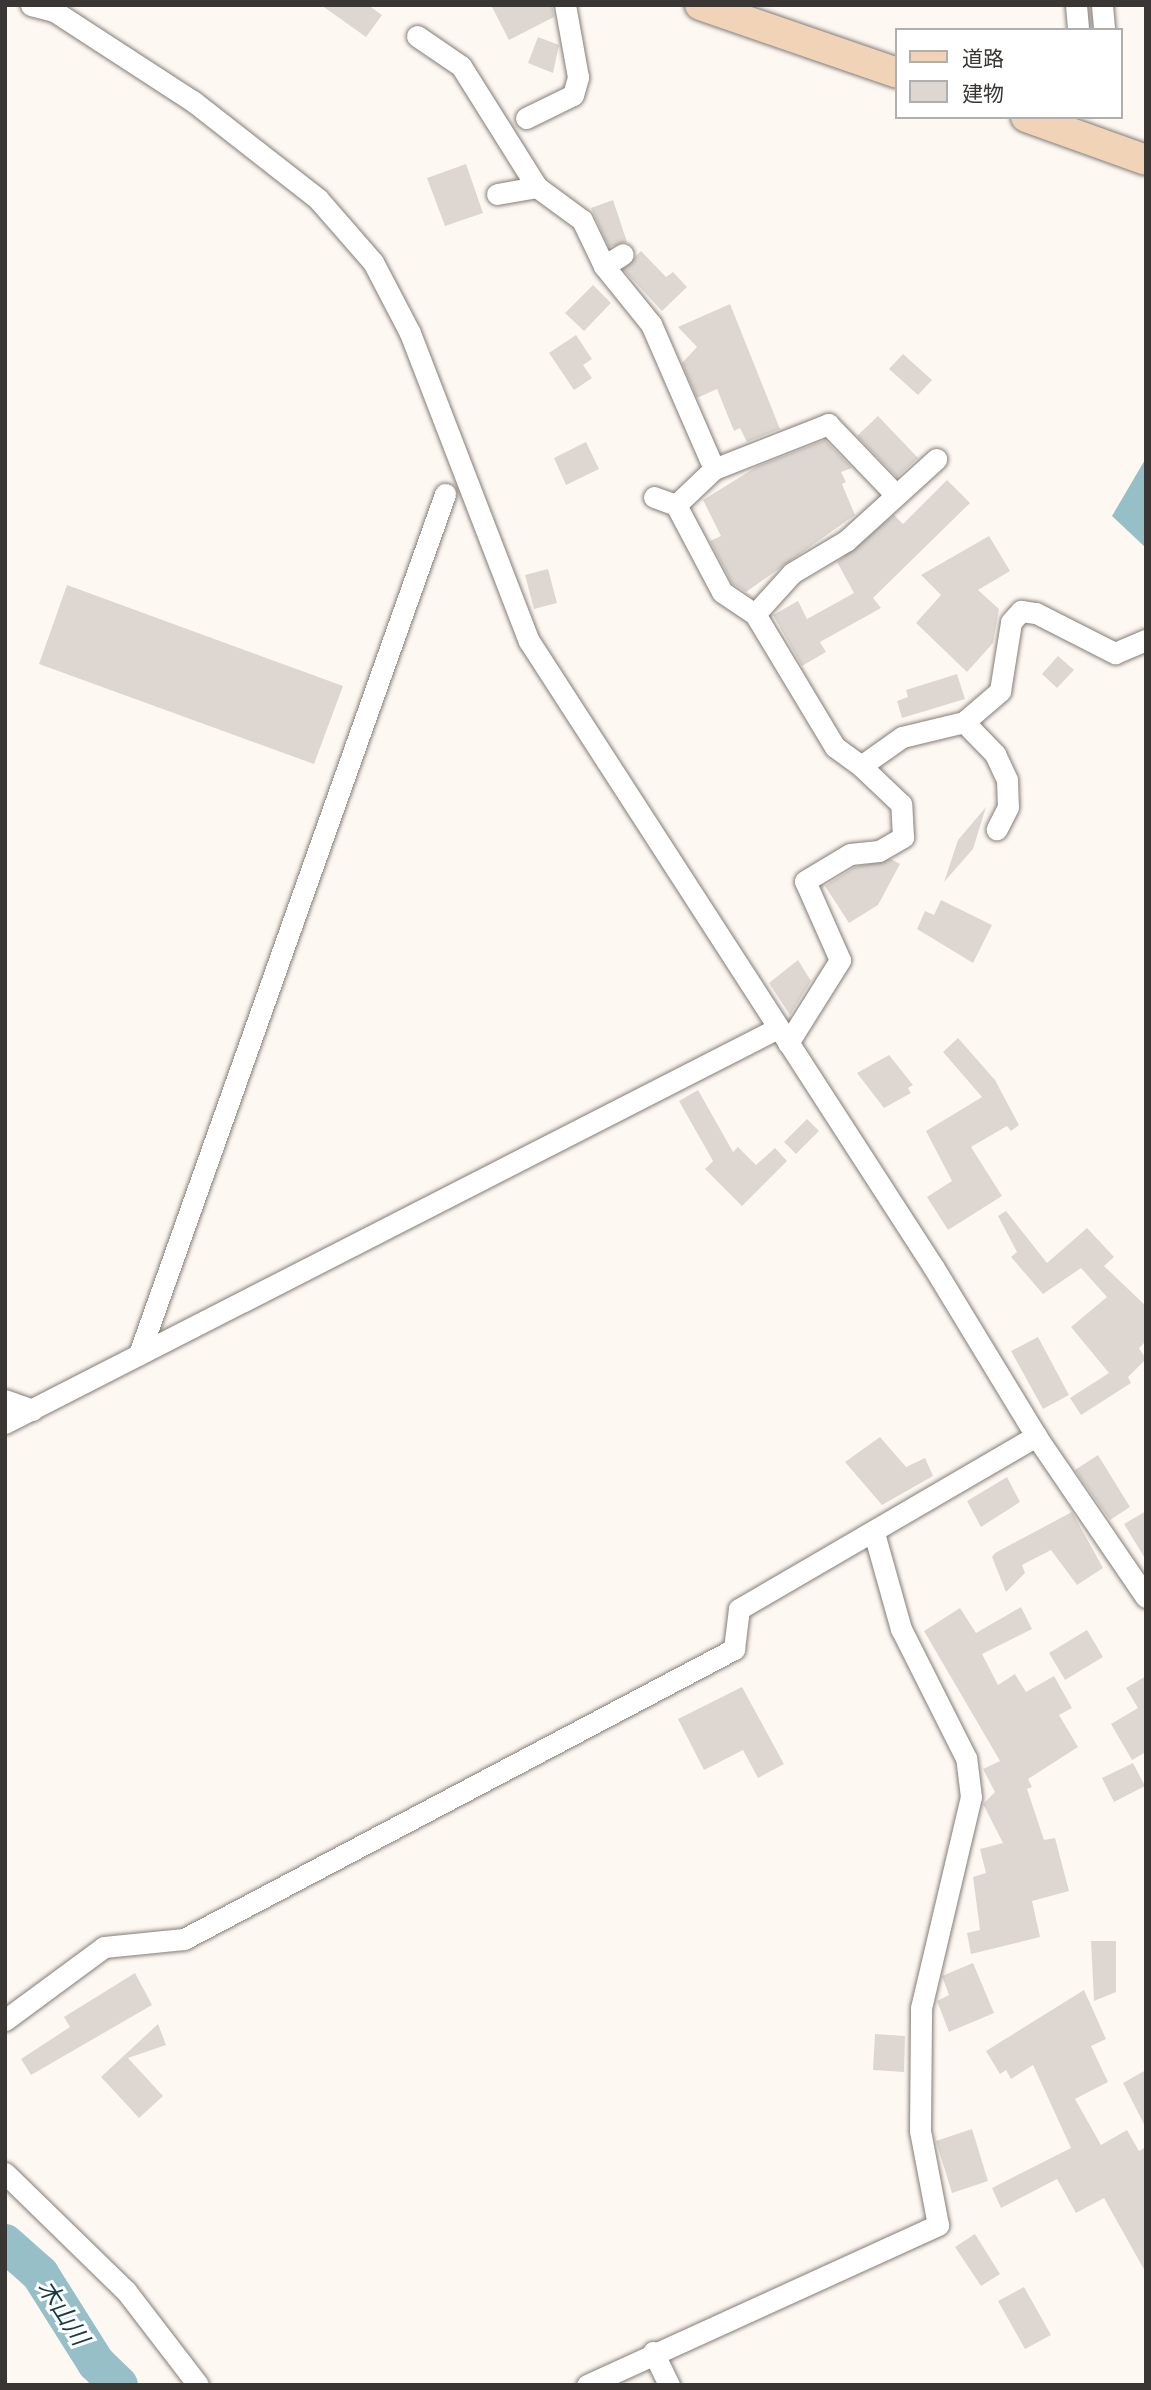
<!DOCTYPE html>
<html>
<head>
<meta charset="utf-8">
<style>
  body { margin:0 }
  #map { position:relative; width:1151px; height:2390px; overflow:hidden; background:#fef8f3; font-family:"Exo 2","Noto Sans JP",sans-serif }
  div>[style] { position:absolute }
  .water>* { inset:0; background:#96bfc8 }
  .river>* { height:38px; margin:-19px; padding:0 19px; transform-origin:19px; border-radius:19px; background:#96bfc8 }
  .building>* { inset:0; background:#ded7d1 }
  .roads { filter:drop-shadow(0 0 2px #837c77) drop-shadow(0 0 2px #837c77) }
  .street>* { height:21px; margin:-10.5px; padding:0 10.5px; transform-origin:10.5px; border-radius:10.5px; background:#fff }
  .secondary>* { height:30px; margin:-15px; padding:0 15px; transform-origin:15px; border-radius:15px; background:#f1d3b8 }
  span { translate:-50% -50%; white-space:nowrap; text-align:center; line-height:1.15; -webkit-text-stroke:6px #fff; paint-order:stroke }
  .water-label { font-size:24px; color:#143b42; font-style:italic }
  .frame { position:absolute; inset:0; border:7px solid #393634; pointer-events:none }
  .legend { position:absolute; left:895px; top:28px; width:228px; height:91px; box-sizing:border-box; background:#fff; border:2px solid #b0afae; margin:0; padding:9px 12px; list-style:none; font-size:21px; color:#393634 }
  .legend li { display:flex; align-items:center; gap:14px; height:35px }
  .legend b { width:35px; border:2px solid #b0afae }
</style>
</head>
<body>
<div id="map">
  <div class="water">
    <div style="clip-path:polygon(1146px 458px,1146px 548px,1112px 516px)"></div>
  </div>
  <div class="river">
    <div style="left:5px;top:2243px;width:47px;rotate:41.5deg"></div>
    <div style="left:40px;top:2274px;width:105px;rotate:57.8deg"></div>
    <div style="left:96px;top:2363px;width:32px;rotate:44deg"></div>
  </div>
  <div class="building">
    <div style="clip-path:polygon(321px 5px,368px 5px,382px 15px,366px 37px)"></div>
    <div style="clip-path:polygon(491px 5px,552px 5px,554px 17px,509px 40px)"></div>
    <div style="clip-path:polygon(538px 37px,559px 45px,553px 73px,528px 63px)"></div>
    <div style="clip-path:polygon(466px 164px,483px 213px,445px 226px,427px 178px)"></div>
    <div style="clip-path:polygon(613px 200px,627px 242px,609px 247px,591px 208px)"></div>
    <div style="clip-path:polygon(641px 251px,666px 277px,673px 272px,687px 287px,662px 311px,623px 269px)"></div>
    <div style="clip-path:polygon(593px 285px,611px 303px,584px 331px,565px 313px)"></div>
    <div style="clip-path:polygon(730px 304px,780px 429px,747px 442px,740px 428px,734px 431px,717px 389px,697px 398px,682px 363px,697px 347px,678px 327px)"></div>
    <div style="clip-path:polygon(576px 335px,592px 359px,583px 365px,592px 378px,574px 390px,549px 353px)"></div>
    <div style="clip-path:polygon(903px 354px,932px 380px,918px 395px,889px 369px)"></div>
    <div style="clip-path:polygon(878px 416px,918px 458px,897px 477px,857px 436px)"></div>
    <div style="clip-path:polygon(825px 440px,852px 468px,841px 472px,846px 482px,842px 484px,855px 515px,746px 592px,732px 583px,710px 541px,721px 536px,703px 500px,758px 466px)"></div>
    <div style="clip-path:polygon(586px 442px,599px 469px,566px 485px,554px 458px)"></div>
    <div style="clip-path:polygon(947px 480px,970px 503px,873px 598px,881px 608px,820px 642px,826px 652px,802px 666px,773px 615px,798px 601px,807px 619px,854px 593px,837px 562px,894px 515px,903px 524px)"></div>
    <div style="clip-path:polygon(989px 536px,1010px 571px,978px 590px,999px 609px,993px 643px,967px 672px,916px 623px,941px 595px,921px 575px)"></div>
    <div style="clip-path:polygon(548px 569px,557px 603px,534px 609px,525px 575px)"></div>
    <div style="clip-path:polygon(67px 585px,343px 686px,314px 764px,39px 664px)"></div>
    <div style="clip-path:polygon(1058px 656px,1074px 670px,1057px 688px,1042px 674px)"></div>
    <div style="clip-path:polygon(957px 674px,965px 699px,902px 718px,897px 701px,908px 697px,906px 690px)"></div>
    <div style="clip-path:polygon(986px 807px,973px 849px,944px 882px,958px 840px)"></div>
    <div style="clip-path:polygon(891px 859px,900px 864px,878px 905px,849px 923px,825px 886px,855px 867px)"></div>
    <div style="clip-path:polygon(941px 900px,992px 925px,973px 963px,917px 929px,925px 911px,934px 915px)"></div>
    <div style="clip-path:polygon(798px 960px,811px 981px,790px 1015px,769px 983px)"></div>
    <div style="clip-path:polygon(958px 1038px,995px 1080px,1019px 1125px,1011px 1131px,1007px 1126px,971px 1147px,1002px 1196px,948px 1230px,927px 1197px,952px 1181px,926px 1131px,982px 1097px,943px 1052px)"></div>
    <div style="clip-path:polygon(889px 1055px,913px 1085px,908px 1088px,911px 1093px,884px 1108px,857px 1073px)"></div>
    <div style="clip-path:polygon(698px 1090px,733px 1152px,738px 1147px,756px 1165px,775px 1148px,787px 1161px,742px 1206px,705px 1169px,713px 1161px,679px 1101px)"></div>
    <div style="clip-path:polygon(807px 1119px,819px 1131px,796px 1154px,784px 1142px)"></div>
    <div style="clip-path:polygon(1006px 1211px,1047px 1263px,1087px 1228px,1114px 1257px,1104px 1266px,1146px 1306px,1146px 1341px,1139px 1348px,1146px 1359px,1128px 1377px,1131px 1383px,1081px 1415px,1070px 1398px,1109px 1373px,1071px 1327px,1107px 1297px,1081px 1268px,1043px 1294px,1011px 1257px,1017px 1252px,998px 1216px)"></div>
    <div style="clip-path:polygon(1038px 1337px,1069px 1395px,1043px 1409px,1011px 1351px)"></div>
    <div style="clip-path:polygon(880px 1437px,906px 1467px,925px 1458px,933px 1476px,882px 1505px,845px 1462px)"></div>
    <div style="clip-path:polygon(1098px 1455px,1130px 1507px,1110px 1520px,1075px 1470px)"></div>
    <div style="clip-path:polygon(1007px 1477px,1020px 1502px,981px 1527px,967px 1501px)"></div>
    <div style="clip-path:polygon(1146px 1511px,1146px 1560px,1124px 1524px)"></div>
    <div style="clip-path:polygon(1072px 1512px,1103px 1568px,1077px 1585px,1051px 1550px,1022px 1565px,1025px 1573px,1006px 1592px,992px 1557px,995px 1553px)"></div>
    <div style="clip-path:polygon(1021px 1607px,1032px 1629px,982px 1654px,998px 1685px,1015px 1674px,1026px 1692px,1054px 1676px,1072px 1708px,1059px 1715px,1078px 1747px,1028px 1779px,1032px 1787px,1027px 1789px,1044px 1840px,1055px 1838px,1069px 1891px,1032px 1901px,1040px 1937px,971px 1954px,967px 1933px,980px 1930px,973px 1877px,986px 1873px,980px 1849px,1003px 1843px,983px 1804px,995px 1792px,983px 1769px,1000px 1761px,924px 1631px,960px 1608px,976px 1633px)"></div>
    <div style="clip-path:polygon(1087px 1630px,1103px 1657px,1065px 1680px,1049px 1653px)"></div>
    <div style="clip-path:polygon(1146px 1676px,1146px 1752px,1132px 1760px,1111px 1724px,1138px 1708px,1126px 1688px)"></div>
    <div style="clip-path:polygon(742px 1687px,784px 1764px,758px 1778px,743px 1750px,704px 1770px,678px 1719px)"></div>
    <div style="clip-path:polygon(1133px 1763px,1145px 1786px,1114px 1802px,1102px 1778px)"></div>
    <div style="clip-path:polygon(1091px 1941px,1116px 1941px,1116px 1992px,1094px 2001px)"></div>
    <div style="clip-path:polygon(973px 1963px,994px 2013px,949px 2032px,937px 2001px,949px 1995px,942px 1976px)"></div>
    <div style="clip-path:polygon(135px 1973px,152px 2005px,31px 2075px,21px 2059px,70px 2027px,64px 2017px)"></div>
    <div style="clip-path:polygon(1084px 1990px,1106px 2039px,1091px 2046px,1108px 2082px,1075px 2099px,1101px 2145px,1127px 2130px,1139px 2151px,1146px 2147px,1146px 2273px,1104px 2198px,1076px 2213px,1057px 2179px,1001px 2208px,992px 2188px,1071px 2148px,1033px 2065px,1011px 2079px,1006px 2070px,1000px 2074px,986px 2051px)"></div>
    <div style="clip-path:polygon(158px 2024px,166px 2045px,128px 2058px,163px 2096px,139px 2118px,101px 2077px)"></div>
    <div style="clip-path:polygon(875px 2034px,905px 2036px,904px 2072px,873px 2070px)"></div>
    <div style="clip-path:polygon(1146px 2070px,1146px 2128px,1123px 2083px)"></div>
    <div style="clip-path:polygon(972px 2129px,988px 2181px,952px 2193px,936px 2141px)"></div>
    <div style="clip-path:polygon(975px 2234px,1000px 2274px,981px 2286px,955px 2247px)"></div>
    <div style="clip-path:polygon(1024px 2287px,1051px 2335px,1025px 2349px,998px 2301px)"></div>
  </div>
  <div class="roads">
    <div class="street">
      <div style="left:31px;top:5px;width:24px;rotate:15deg"></div>
      <div style="left:54px;top:11px;width:167px;rotate:33deg"></div>
      <div style="left:194px;top:102px;width:157px;rotate:38deg"></div>
      <div style="left:318px;top:199px;width:84px;rotate:48.9deg"></div>
      <div style="left:373px;top:262px;width:80px;rotate:62.5deg"></div>
      <div style="left:410px;top:333px;width:330px;rotate:68.9deg"></div>
      <div style="left:529px;top:641px;width:746px;rotate:57.14deg"></div>
      <div style="left:934px;top:1268px;width:197px;rotate:58.7deg"></div>
      <div style="left:1036px;top:1436px;width:195px;rotate:55.7deg"></div>
      <div style="left:1076px;top:5px;width:23px;rotate:85deg"></div>
      <div style="left:1102px;top:5px;width:25px;rotate:85deg"></div>
      <div style="left:417px;top:36px;width:53px;rotate:34.3deg"></div>
      <div style="left:461px;top:66px;width:143px;rotate:57.9deg"></div>
      <div style="left:537px;top:187px;width:56px;rotate:36.3deg"></div>
      <div style="left:582px;top:220px;width:51px;rotate:64.4deg"></div>
      <div style="left:604px;top:266px;width:22px;rotate:-32deg"></div>
      <div style="left:526px;top:118px;width:52px;rotate:-26.1deg"></div>
      <div style="left:573px;top:95px;width:19px;rotate:-74deg"></div>
      <div style="left:578px;top:77px;width:73px;rotate:-100.2deg"></div>
      <div style="left:497px;top:194px;width:41px;rotate:-9.9deg"></div>
      <div style="left:604px;top:266px;width:75px;rotate:51deg"></div>
      <div style="left:651px;top:324px;width:158px;rotate:66.5deg"></div>
      <div style="left:654px;top:497px;width:23px;rotate:20deg"></div>
      <div style="left:676px;top:505px;width:98px;rotate:62.1deg"></div>
      <div style="left:722px;top:592px;width:40px;rotate:34deg"></div>
      <div style="left:755px;top:614px;width:155px;rotate:59deg"></div>
      <div style="left:835px;top:747px;width:32px;rotate:36deg"></div>
      <div style="left:676px;top:505px;width:52px;rotate:-43.5deg"></div>
      <div style="left:714px;top:469px;width:123px;rotate:-21.5deg"></div>
      <div style="left:828px;top:424px;width:98px;rotate:46.2deg"></div>
      <div style="left:755px;top:614px;width:55px;rotate:-47.9deg"></div>
      <div style="left:792px;top:573px;width:63px;rotate:-30.7deg"></div>
      <div style="left:846px;top:541px;width:122px;rotate:-42.3deg"></div>
      <div style="left:964px;top:722px;width:45px;rotate:45.9deg"></div>
      <div style="left:995px;top:754px;width:29px;rotate:65deg"></div>
      <div style="left:1007px;top:780px;width:27px;rotate:88deg"></div>
      <div style="left:1008px;top:807px;width:25px;rotate:117deg"></div>
      <div style="left:788px;top:1043px;width:98px;rotate:-57.9deg"></div>
      <div style="left:840px;top:960px;width:86px;rotate:-113.9deg"></div>
      <div style="left:805px;top:881px;width:52px;rotate:-31deg"></div>
      <div style="left:850px;top:854px;width:29px;rotate:-6deg"></div>
      <div style="left:879px;top:851px;width:28px;rotate:-30deg"></div>
      <div style="left:903px;top:837px;width:33px;rotate:-93deg"></div>
      <div style="left:901px;top:804px;width:55px;rotate:-136.5deg"></div>
      <div style="left:861px;top:766px;width:50px;rotate:-35.3deg"></div>
      <div style="left:902px;top:737px;width:64px;rotate:-13.6deg"></div>
      <div style="left:964px;top:722px;width:48px;rotate:-40.7deg"></div>
      <div style="left:1000px;top:691px;width:70px;rotate:-80.9deg"></div>
      <div style="left:1011px;top:622px;width:15px;rotate:-48deg"></div>
      <div style="left:1021px;top:611px;width:15px;rotate:8deg"></div>
      <div style="left:1036px;top:613px;width:89px;rotate:26.9deg"></div>
      <div style="left:1115px;top:653px;width:34px;rotate:-23deg"></div>
      <div style="left:139px;top:1354px;width:913px;rotate:-70.41deg"></div>
      <div style="left:5px;top:1400px;width:29px;rotate:20deg"></div>
      <div style="left:5px;top:1423px;width:868px;rotate:-27.07deg"></div>
      <div style="left:5px;top:2020px;width:123px;rotate:-36.4deg"></div>
      <div style="left:104px;top:1947px;width:80px;rotate:-5.7deg"></div>
      <div style="left:184px;top:1939px;width:622px;rotate:-27.8deg"></div>
      <div style="left:734px;top:1649px;width:40px;rotate:-82.9deg"></div>
      <div style="left:739px;top:1609px;width:344px;rotate:-30.2deg"></div>
      <div style="left:5px;top:2173px;width:169px;rotate:44.3deg"></div>
      <div style="left:126px;top:2291px;width:118px;rotate:52.5deg"></div>
      <div style="left:653px;top:2352px;width:37px;rotate:64deg"></div>
      <div style="left:587px;top:2385px;width:386px;rotate:-24.5deg"></div>
      <div style="left:938px;top:2225px;width:96px;rotate:-100.8deg"></div>
      <div style="left:920px;top:2131px;width:123px;rotate:-89.5deg"></div>
      <div style="left:921px;top:2008px;width:217px;rotate:-76.7deg"></div>
      <div style="left:971px;top:1797px;width:39px;rotate:-97deg"></div>
      <div style="left:966px;top:1758px;width:144px;rotate:-116.7deg"></div>
      <div style="left:901px;top:1629px;width:100px;rotate:-105.7deg"></div>
    </div>
    <div class="secondary">
      <div style="left:700px;top:5px;width:208px;rotate:19deg"></div>
      <div style="left:1026px;top:117px;width:127px;rotate:19.7deg"></div>
    </div>
  </div>
  <div class="water-label">
    <span style="left:64px;top:2312px;rotate:57deg">木山川</span>
  </div>
  <div class="frame"></div>
  <ul class="legend">
  <li><b style="height:9px;background:#f1d3b8"></b>道路</li>
  <li><b style="height:19px;background:#ded7d1"></b>建物</li>
  </ul>
</div>
</body>
</html>
